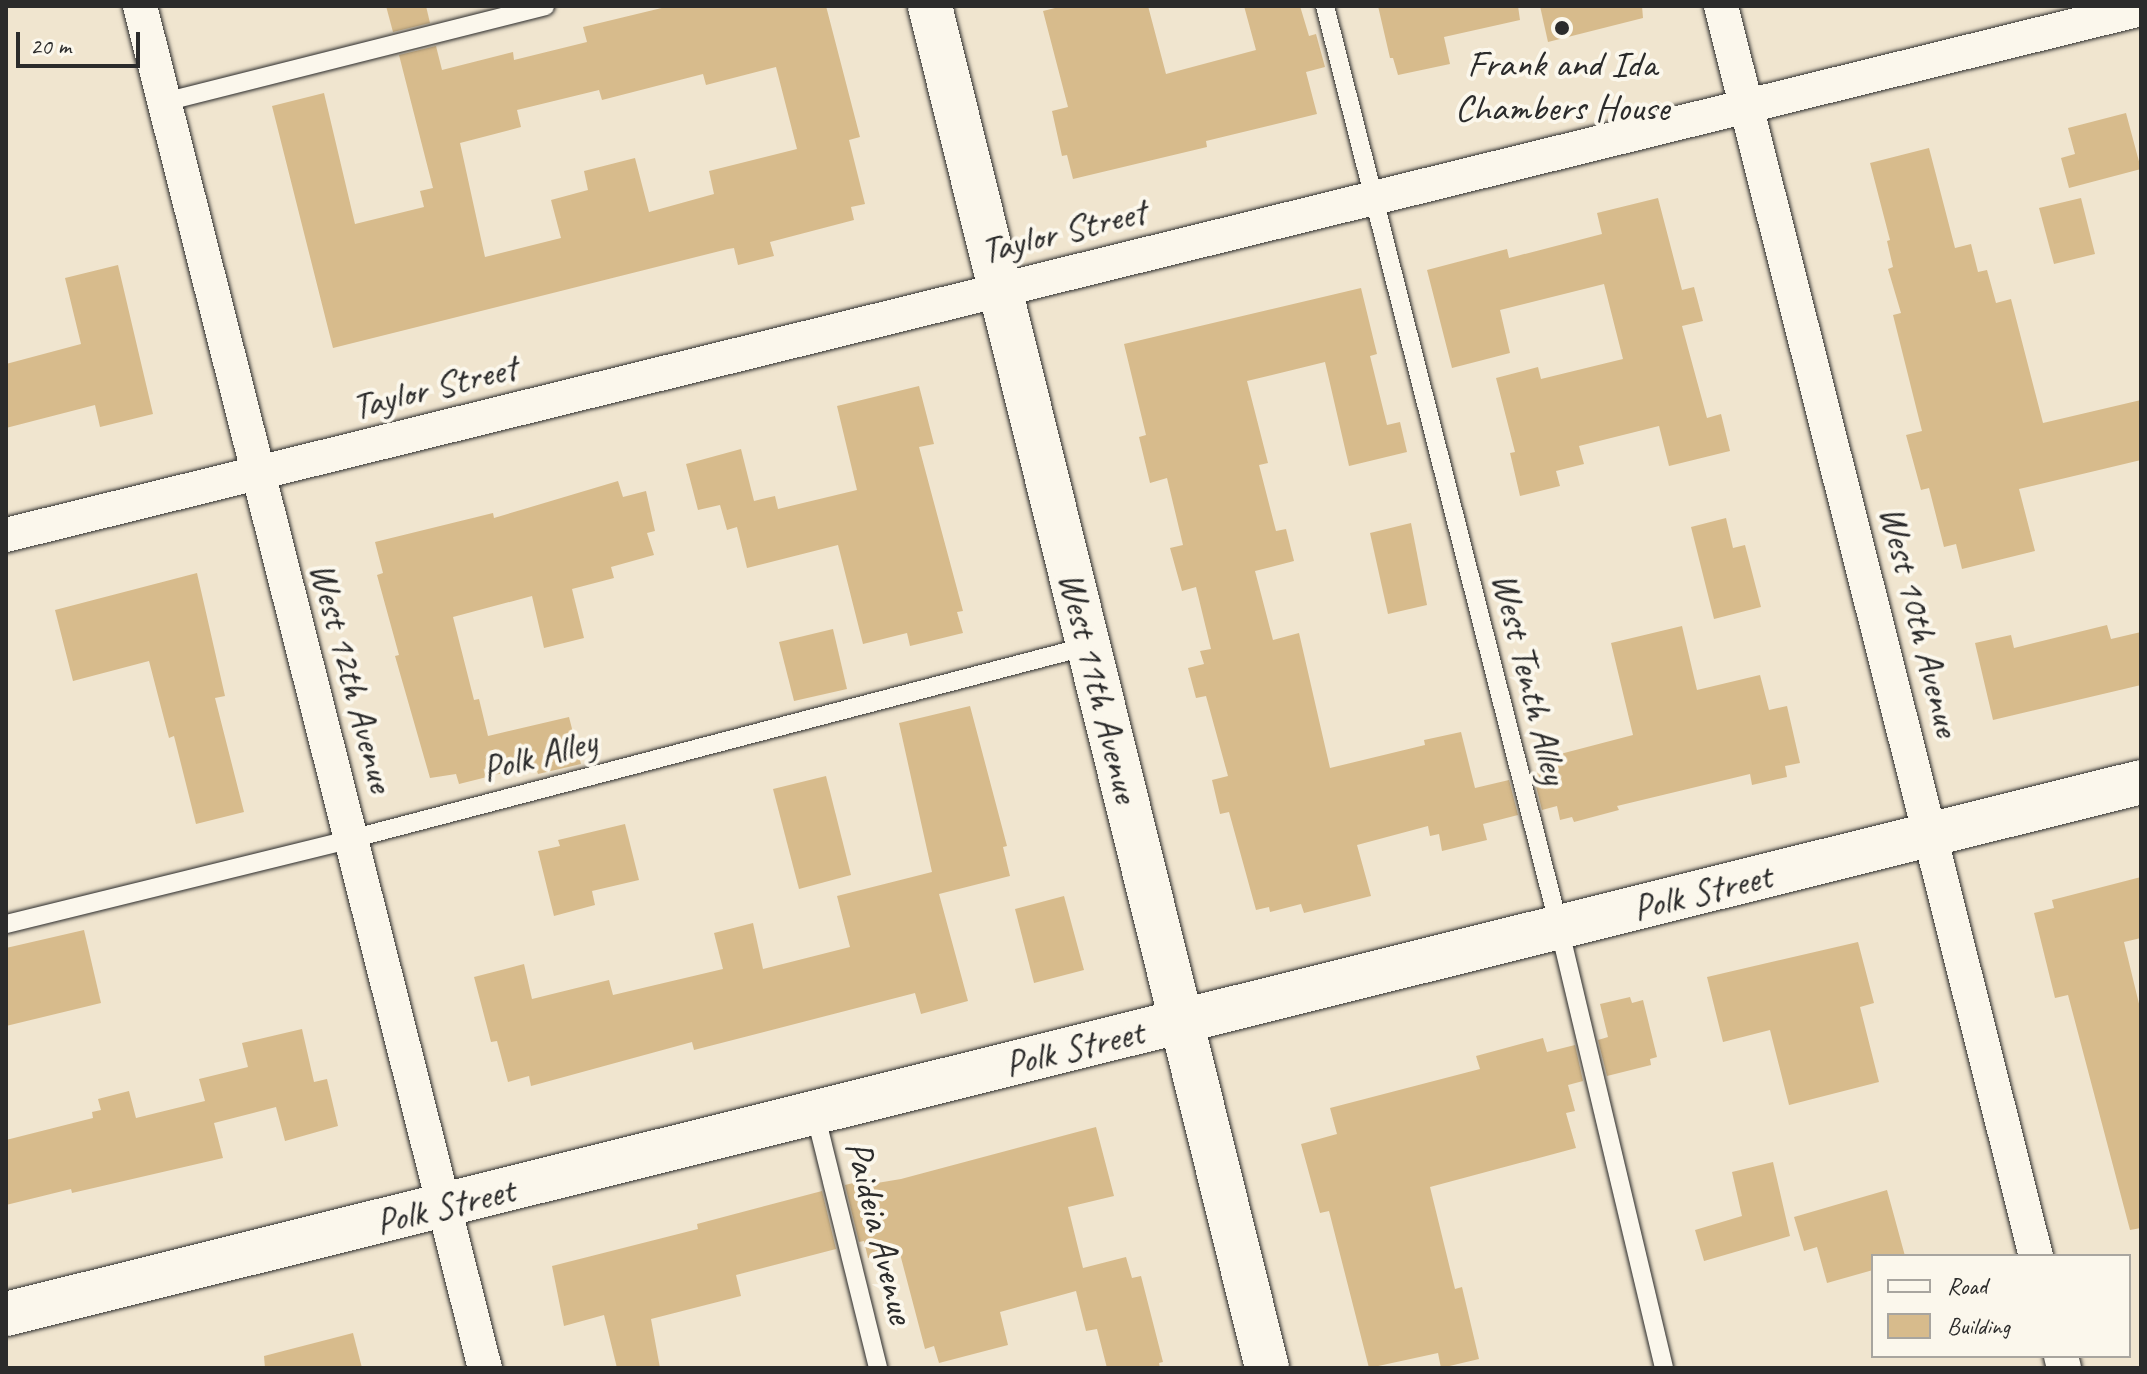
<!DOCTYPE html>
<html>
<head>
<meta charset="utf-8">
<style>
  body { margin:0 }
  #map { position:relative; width:2147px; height:1374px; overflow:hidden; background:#f0e5cf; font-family:Caveat,sans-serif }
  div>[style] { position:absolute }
  .building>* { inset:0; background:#d7bb8c }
  .roads { filter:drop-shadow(0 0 2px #2b2b2b) drop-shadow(0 0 2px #2b2b2b) }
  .service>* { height:18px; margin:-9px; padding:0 9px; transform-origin:9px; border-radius:9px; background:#fbf7ec }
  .minor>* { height:34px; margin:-17px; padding:0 17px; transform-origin:17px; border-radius:17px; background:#fbf7ec }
  .tertiary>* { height:44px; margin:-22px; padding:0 22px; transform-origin:22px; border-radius:22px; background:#fbf7ec }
  .secondary>* { height:44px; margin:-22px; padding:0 22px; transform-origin:22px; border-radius:22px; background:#fbf7ec }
  .dots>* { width:22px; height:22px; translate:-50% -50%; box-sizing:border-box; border:4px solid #fbf7ec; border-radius:50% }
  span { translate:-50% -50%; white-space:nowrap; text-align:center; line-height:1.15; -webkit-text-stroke:8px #fbf7ec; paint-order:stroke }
  .poi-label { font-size:38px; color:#2b2b2b }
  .street-label { font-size:38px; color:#2b2b2b }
  .frame { position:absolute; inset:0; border:8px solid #2b2b2b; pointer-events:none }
  .legend { position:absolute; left:1871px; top:1254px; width:260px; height:104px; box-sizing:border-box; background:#fbf7ec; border:2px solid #a8a59f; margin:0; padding:10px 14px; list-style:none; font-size:24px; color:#2b2b2b }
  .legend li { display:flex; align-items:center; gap:16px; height:40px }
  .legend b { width:40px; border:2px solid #a8a59f }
  .scale { position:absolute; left:16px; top:32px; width:124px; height:36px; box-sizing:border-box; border:4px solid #2b2b2b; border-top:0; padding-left:10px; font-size:24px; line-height:28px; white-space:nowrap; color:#2b2b2b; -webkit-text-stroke:6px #fbf7ec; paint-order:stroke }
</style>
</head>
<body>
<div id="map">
  <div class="building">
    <div style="clip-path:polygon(386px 6px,426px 6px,430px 23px,393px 32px)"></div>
    <div style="clip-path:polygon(evenodd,670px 6px,826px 6px,860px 137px,849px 140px,865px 204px,851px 207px,854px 220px,770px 242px,774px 256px,738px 265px,734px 248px,728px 249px,333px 348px,272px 106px,324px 93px,355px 224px,424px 207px,420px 191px,433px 188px,399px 55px,436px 46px,442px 70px,513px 52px,514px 60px,587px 42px,583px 27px,670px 6px,776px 67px,797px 149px,709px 171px,714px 194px,649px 212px,635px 158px,584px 171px,588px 190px,551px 200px,561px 238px,485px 257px,460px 143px,521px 127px,517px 110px,599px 90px,602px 100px,703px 74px,706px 85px,776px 67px)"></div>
    <div style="clip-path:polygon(1063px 6px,1148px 6px,1166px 74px,1256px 50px,1244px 6px,1300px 6px,1309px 36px,1316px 34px,1325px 67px,1306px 72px,1317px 114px,1206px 141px,1207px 147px,1073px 179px,1067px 155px,1062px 156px,1052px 111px,1068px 107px,1043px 11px)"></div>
    <div style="clip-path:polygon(1378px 6px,1518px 6px,1520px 20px,1444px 37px,1450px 64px,1398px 75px,1393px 58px,1390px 58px)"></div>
    <div style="clip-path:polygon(1540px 6px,1642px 6px,1643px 18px,1548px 42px)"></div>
    <div style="clip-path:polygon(2126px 113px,2141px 169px,2069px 188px,2061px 158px,2075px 154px,2068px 128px)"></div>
    <div style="clip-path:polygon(1929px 148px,1955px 248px,1971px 244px,1978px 272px,1987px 270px,1996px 303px,2011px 299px,2043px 423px,2141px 400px,2141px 460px,2019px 489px,2035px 551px,1962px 569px,1956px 544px,1944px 547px,1929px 488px,1921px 490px,1906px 435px,1922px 431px,1893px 315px,1901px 313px,1888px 269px,1893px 267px,1887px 241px,1890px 240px,1870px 163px)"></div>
    <div style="clip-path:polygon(1658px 198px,1682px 290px,1694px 287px,1703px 321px,1682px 326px,1707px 418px,1721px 414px,1730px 451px,1669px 466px,1659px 426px,1579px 446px,1584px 464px,1556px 471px,1560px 486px,1520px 496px,1510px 453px,1515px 452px,1496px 378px,1538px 367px,1541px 379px,1623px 359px,1604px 284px,1500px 310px,1510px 353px,1452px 368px,1427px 270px,1507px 249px,1509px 258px,1602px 234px,1597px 213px)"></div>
    <div style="clip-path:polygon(2081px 198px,2095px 254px,2054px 264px,2039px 208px)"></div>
    <div style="clip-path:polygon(118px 265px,153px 414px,100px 427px,95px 405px,6px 428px,6px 364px,81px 344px,65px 278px)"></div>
    <div style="clip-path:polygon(1361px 288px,1377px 354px,1370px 356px,1387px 425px,1400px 422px,1407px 452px,1349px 466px,1325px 362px,1247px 381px,1268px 463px,1259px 465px,1276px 531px,1286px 529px,1294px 561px,1255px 571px,1273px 640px,1299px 633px,1330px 768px,1425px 745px,1424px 740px,1461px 732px,1475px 788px,1509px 780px,1518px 815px,1483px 824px,1487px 840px,1442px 851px,1439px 834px,1430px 836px,1428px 826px,1357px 845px,1371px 896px,1304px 913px,1301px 904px,1270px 912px,1269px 907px,1256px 910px,1229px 812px,1220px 814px,1212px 780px,1228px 776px,1206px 696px,1196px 698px,1188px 668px,1204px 664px,1200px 651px,1211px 649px,1196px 587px,1182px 591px,1170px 548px,1183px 545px,1167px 478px,1150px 483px,1139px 437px,1146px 435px,1124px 344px)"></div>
    <div style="clip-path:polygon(919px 386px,934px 444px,919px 447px,963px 611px,957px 612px,963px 633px,910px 646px,907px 633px,863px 644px,838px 545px,747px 568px,737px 527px,727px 530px,720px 505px,698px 510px,686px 464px,741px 449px,754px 501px,775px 496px,778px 509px,857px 490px,837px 406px)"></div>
    <div style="clip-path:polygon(618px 481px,623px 497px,646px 491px,655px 531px,647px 533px,654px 555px,611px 567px,614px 578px,572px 589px,584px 638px,544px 648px,532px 596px,453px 617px,474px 700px,479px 699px,488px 736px,569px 717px,581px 764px,538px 774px,535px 765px,459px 784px,456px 774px,430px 778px,395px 656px,399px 655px,377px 575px,383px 573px,375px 542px,493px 513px,494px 518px)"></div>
    <div style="clip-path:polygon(1726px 518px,1733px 548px,1745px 545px,1761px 607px,1714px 619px,1691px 527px)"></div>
    <div style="clip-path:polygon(1411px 523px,1427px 605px,1388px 614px,1370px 533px)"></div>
    <div style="clip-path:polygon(197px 573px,225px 696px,215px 698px,244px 812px,196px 824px,174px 736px,169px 738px,149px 661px,73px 681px,55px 610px)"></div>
    <div style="clip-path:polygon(2107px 625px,2111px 639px,2141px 632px,2141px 685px,1993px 720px,1975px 643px,2011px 635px,2014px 648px)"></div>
    <div style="clip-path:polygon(1682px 626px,1697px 690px,1760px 675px,1769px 710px,1787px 706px,1800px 763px,1785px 766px,1787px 777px,1752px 785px,1750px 774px,1617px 806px,1619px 810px,1574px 822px,1572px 817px,1560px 820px,1557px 806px,1542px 810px,1533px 774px,1548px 770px,1545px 758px,1633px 735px,1611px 643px)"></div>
    <div style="clip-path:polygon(833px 629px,847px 689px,794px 701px,779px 642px)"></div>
    <div style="clip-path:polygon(970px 706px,1007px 846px,1003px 847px,1010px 876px,939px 894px,968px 1001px,921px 1014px,915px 993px,694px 1050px,692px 1042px,531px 1086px,529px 1076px,508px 1082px,497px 1041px,491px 1042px,474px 977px,524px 964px,532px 999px,609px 980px,613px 995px,723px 969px,714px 933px,753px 923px,763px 969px,850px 947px,837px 896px,932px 872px,899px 723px)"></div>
    <div style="clip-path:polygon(826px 776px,851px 875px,799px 889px,773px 789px)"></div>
    <div style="clip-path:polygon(625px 824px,639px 880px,592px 891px,595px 905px,554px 916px,538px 851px,560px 846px,558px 840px)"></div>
    <div style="clip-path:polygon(2141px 877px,2141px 938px,2124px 942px,2141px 1012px,2141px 1228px,2130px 1230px,2068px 995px,2055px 998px,2034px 913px,2054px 908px,2052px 900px)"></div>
    <div style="clip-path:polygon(1064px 896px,1084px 970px,1034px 983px,1015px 909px)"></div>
    <div style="clip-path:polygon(84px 930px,101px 1003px,6px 1026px,6px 948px)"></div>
    <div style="clip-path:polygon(1858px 942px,1874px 1003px,1860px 1007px,1879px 1082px,1789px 1105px,1770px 1030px,1723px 1042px,1707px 977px)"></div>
    <div style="clip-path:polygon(1630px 997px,1632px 1003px,1643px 1000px,1657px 1057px,1650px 1059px,1651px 1065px,1607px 1076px,1598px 1040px,1608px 1037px,1600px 1004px)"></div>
    <div style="clip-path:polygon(302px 1029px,314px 1082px,327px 1079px,338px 1126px,285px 1141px,276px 1107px,214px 1123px,223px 1158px,72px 1193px,71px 1189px,6px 1205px,6px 1140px,93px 1118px,92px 1112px,101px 1110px,98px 1099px,129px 1091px,136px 1118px,205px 1101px,199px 1079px,248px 1067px,242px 1043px)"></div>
    <div style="clip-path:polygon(1543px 1038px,1547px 1052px,1575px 1045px,1583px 1081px,1568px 1085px,1575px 1111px,1566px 1113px,1576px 1148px,1430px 1187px,1455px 1289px,1462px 1287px,1479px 1359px,1441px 1368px,1438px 1353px,1369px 1368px,1329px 1211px,1320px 1213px,1301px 1144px,1337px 1134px,1330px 1108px,1480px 1069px,1476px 1056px)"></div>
    <div style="clip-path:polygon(1096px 1127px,1114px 1196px,1068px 1207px,1083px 1268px,1126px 1257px,1132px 1278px,1141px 1276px,1163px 1362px,1159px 1363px,1160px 1368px,1107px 1368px,1097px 1329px,1086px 1331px,1076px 1291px,1000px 1312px,1008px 1345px,939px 1363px,934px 1346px,925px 1349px,899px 1250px,868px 1258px,864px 1241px,859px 1242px,845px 1185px,869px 1179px,871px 1184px,901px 1179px)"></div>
    <div style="clip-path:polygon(1773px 1162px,1790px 1236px,1704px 1261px,1695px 1230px,1742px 1216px,1732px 1172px)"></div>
    <div style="clip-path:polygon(1887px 1190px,1905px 1256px,1873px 1256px,1873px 1270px,1827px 1283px,1817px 1247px,1804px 1251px,1794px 1217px)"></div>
    <div style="clip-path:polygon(822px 1191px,836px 1249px,736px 1275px,741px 1296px,651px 1319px,660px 1368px,617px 1368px,604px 1315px,564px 1326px,552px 1266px,698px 1229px,697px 1224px)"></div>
    <div style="clip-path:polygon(353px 1333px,362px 1368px,265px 1368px,264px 1356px)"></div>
  </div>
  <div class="roads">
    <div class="service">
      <div style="left:1325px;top:6px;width:950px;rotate:75.74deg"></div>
      <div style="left:1559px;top:927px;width:453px;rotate:76.6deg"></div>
      <div style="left:164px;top:102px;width:393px;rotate:-14.1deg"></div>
      <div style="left:6px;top:924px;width:355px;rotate:-13.8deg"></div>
      <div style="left:351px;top:839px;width:762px;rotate:-14.67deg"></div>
      <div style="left:815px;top:1113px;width:263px;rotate:76.1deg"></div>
    </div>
    <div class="minor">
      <div style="left:140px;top:6px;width:1405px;rotate:75.79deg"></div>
      <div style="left:1721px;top:6px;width:1289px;rotate:75.86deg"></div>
      <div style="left:6px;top:535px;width:2199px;rotate:-13.84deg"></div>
      <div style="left:2061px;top:1356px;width:12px;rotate:76deg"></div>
    </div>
    <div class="tertiary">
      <div style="left:6px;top:1314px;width:2200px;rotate:-13.99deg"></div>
    </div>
    <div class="secondary">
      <div style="left:930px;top:6px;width:1403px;rotate:76.1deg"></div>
    </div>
  </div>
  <div class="dots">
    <div style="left:1562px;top:28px;background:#2b2b2b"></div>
  </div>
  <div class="poi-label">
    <span style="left:1562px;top:86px">Frank and Ida<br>Chambers House</span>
  </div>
  <div class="street-label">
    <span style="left:1063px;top:231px;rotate:-14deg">Taylor Street</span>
    <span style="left:434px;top:387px;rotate:-14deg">Taylor Street</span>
    <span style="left:1920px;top:621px;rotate:76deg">West 10th Avenue</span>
    <span style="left:352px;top:677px;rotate:75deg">West 12th Avenue</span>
    <span style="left:1530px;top:678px;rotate:76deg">West Tenth Alley</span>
    <span style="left:1099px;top:687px;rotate:76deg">West 11th Avenue</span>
    <span style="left:539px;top:755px;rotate:-15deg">Polk Alley</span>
    <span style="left:1702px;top:892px;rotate:-14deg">Polk Street</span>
    <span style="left:1074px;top:1048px;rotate:-14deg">Polk Street</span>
    <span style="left:445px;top:1206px;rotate:-14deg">Polk Street</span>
    <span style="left:880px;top:1232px;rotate:76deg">Paideia Avenue</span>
  </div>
  <div class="frame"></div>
  <ul class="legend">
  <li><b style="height:10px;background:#fbf7ec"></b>Road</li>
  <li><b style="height:22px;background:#d7bb8c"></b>Building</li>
  </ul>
  <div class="scale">20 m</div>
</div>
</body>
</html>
